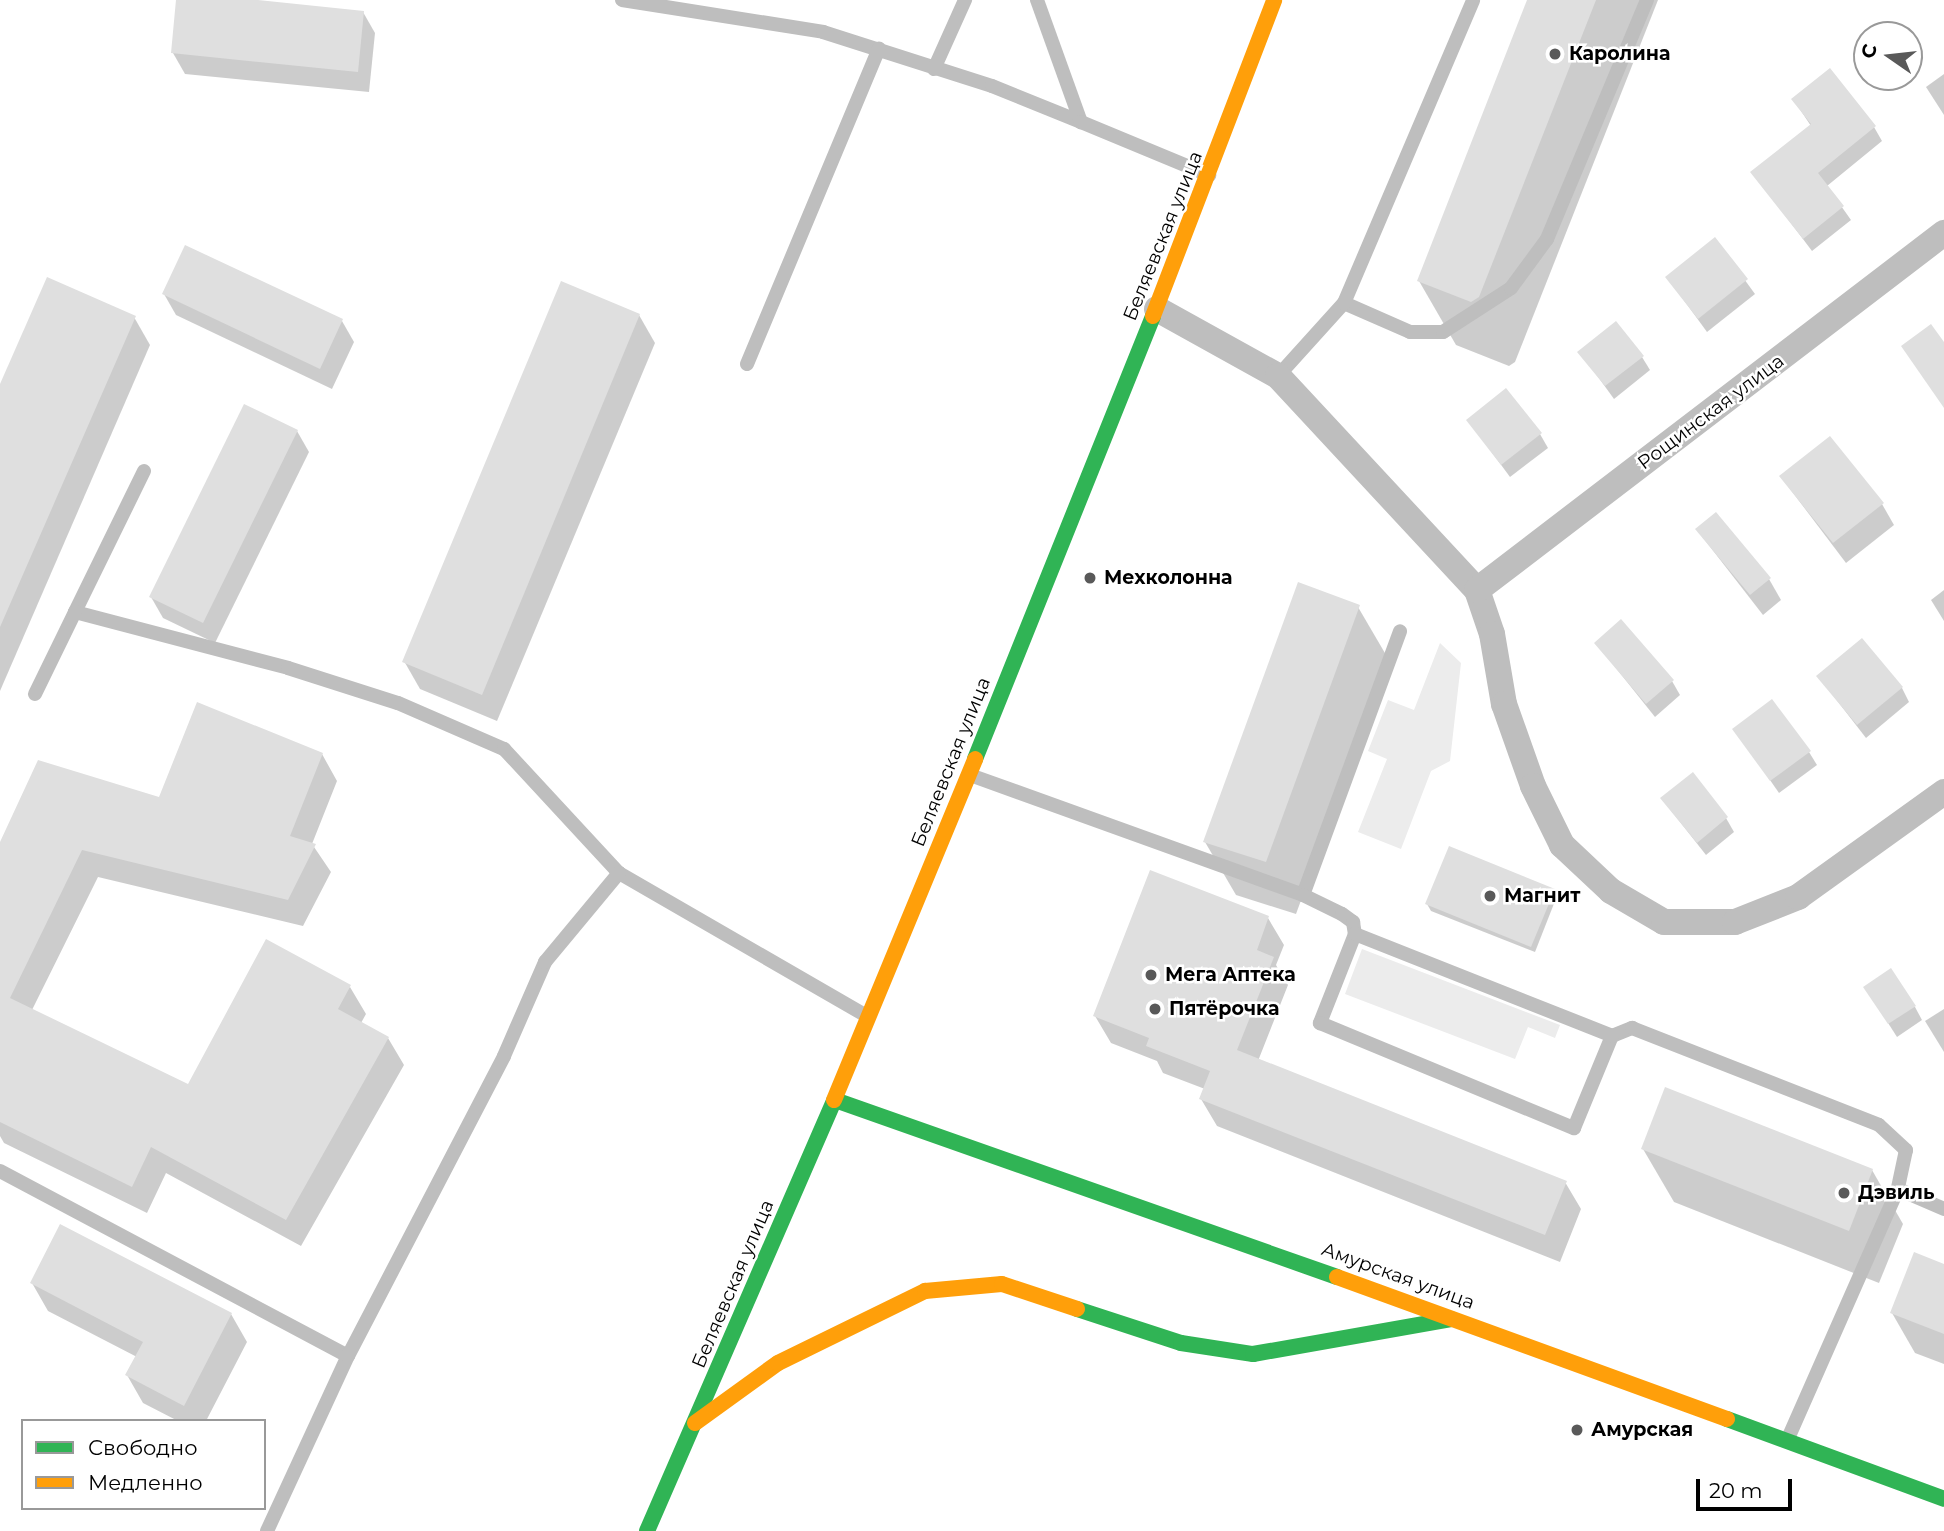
<!DOCTYPE html>
<html>
<head>
<meta charset="utf-8">
<style>
  body { margin:0 }
  #map { position:relative; width:1944px; height:1531px; overflow:hidden; background:#fff; font-family:Montserrat,sans-serif }
  div>[style] { position:absolute }
  .green>* { inset:0; background:#ececec }
  .shadow>* { inset:0; background:#0003 }
  .building>* { inset:0; background:#dfdfdf }
  .lane>* { height:14px; margin:-7px; padding:0 7px; transform-origin:7px; border-radius:7px; background:#bebebe }
  .street>* { height:26px; margin:-13px; padding:0 13px; transform-origin:13px; border-radius:13px; background:#bebebe }
  .fast>* { height:16px; margin:-8px; padding:0 8px; transform-origin:8px; border-radius:8px; background:#30b455 }
  .slow>* { height:16px; margin:-8px; padding:0 8px; transform-origin:8px; border-radius:8px; background:#ff9f0a }
  .dots>* { width:19px; height:19px; translate:-50% -50%; box-sizing:border-box; border:4px solid #fff; border-radius:50% }
  span { translate:-50% -50%; white-space:nowrap; text-align:center; line-height:1.15; -webkit-text-stroke:5px #fff; paint-order:stroke }
  .poi-label { font-size:19px; color:#000; font-weight:700 }
  .left { translate:0 -50%; text-align:left }
  .street-label { font-size:19px; color:#000 }
  .legend { position:absolute; left:21px; top:1419px; width:245px; height:91px; box-sizing:border-box; background:#fff; border:2px solid #999; margin:0; padding:9px 12px; list-style:none; font-size:21px; color:#000 }
  .legend li { display:flex; align-items:center; gap:14px; height:35px }
  .legend b { width:35px; border:2px solid #999 }
  .north { position:absolute; left:1853px; top:21px; width:70px; height:70px; box-sizing:border-box; background:#fff; border:2px solid #999; border-radius:50%; rotate:284deg; font-size:19px; font-weight:700; line-height:28px; text-align:center; color:#000 }
  .north::after { content:''; display:block; margin:auto; width:24px; height:32px; background:#595959; clip-path:polygon(50% 0,100% 100%,50% 72%,0 100%) }
  .scale { position:absolute; left:1696px; top:1479px; width:96px; height:32px; box-sizing:border-box; border:4px solid #000; border-top:0; padding-left:9px; font-size:21px; line-height:24px; white-space:nowrap; color:#000; -webkit-text-stroke:5px #fff; paint-order:stroke }
</style>
</head>
<body>
<div id="map">
  <div class="green">
    <div style="clip-path:polygon(1440px 643px,1461px 663px,1450px 761px,1431px 771px,1401px 849px,1358px 832px,1387px 759px,1368px 751px,1388px 700px,1414px 710px)"></div>
    <div style="clip-path:polygon(1362px 949px,1560px 1025px,1555px 1038px,1528px 1027px,1515px 1059px,1345px 994px)"></div>
  </div>
  <div class="shadow">
    <div style="clip-path:polygon(178px 0,240px 0,363px 12px,375px 33px,369px 92px,185px 74px,173px 53px)"></div>
    <div style="clip-path:polygon(1529px 0,1658px 0,1515px 362px,1509px 366px,1456px 345px,1419px 281px)"></div>
    <div style="clip-path:polygon(1944px 74px,1944px 115px,1926px 87px)"></div>
    <div style="clip-path:polygon(1793px 99px,1874px 127px,1882px 141px,1827px 186px,1851px 220px,1812px 251px,1753px 173px,1811px 126px)"></div>
    <div style="clip-path:polygon(1715px 239px,1755px 294px,1707px 332px,1667px 277px)"></div>
    <div style="clip-path:polygon(164px 294px,342px 321px,354px 342px,332px 389px,176px 315px)"></div>
    <div style="clip-path:polygon(639px 315px,655px 343px,497px 721px,420px 689px,404px 661px)"></div>
    <div style="clip-path:polygon(134px 317px,150px 345px,0 691px,0 388px)"></div>
    <div style="clip-path:polygon(1580px 352px,1642px 357px,1650px 370px,1614px 399px)"></div>
    <div style="clip-path:polygon(1468px 420px,1540px 434px,1548px 448px,1510px 477px)"></div>
    <div style="clip-path:polygon(297px 431px,309px 452px,215px 643px,163px 618px,151px 597px)"></div>
    <div style="clip-path:polygon(1781px 477px,1882px 504px,1894px 525px,1846px 563px)"></div>
    <div style="clip-path:polygon(1697px 530px,1769px 579px,1781px 600px,1763px 615px)"></div>
    <div style="clip-path:polygon(1944px 590px,1944px 621px,1931px 600px)"></div>
    <div style="clip-path:polygon(1358px 607px,1389px 660px,1296px 914px,1236px 895px,1205px 842px)"></div>
    <div style="clip-path:polygon(1596px 643px,1672px 681px,1680px 695px,1655px 717px)"></div>
    <div style="clip-path:polygon(1818px 676px,1902px 688px,1909px 702px,1866px 738px)"></div>
    <div style="clip-path:polygon(1743px 741px,1809px 752px,1817px 765px,1779px 793px)"></div>
    <div style="clip-path:polygon(322px 754px,337px 781px,312px 844px,331px 872px,303px 926px,98px 877px,32px 1010px,189px 1086px,350px 987px,366px 1014px,361px 1023px,388px 1038px,404px 1065px,301px 1246px,166px 1173px,147px 1213px,4px 1143px,0 1136px,0 846px)"></div>
    <div style="clip-path:polygon(1662px 799px,1726px 818px,1734px 832px,1706px 855px)"></div>
    <div style="clip-path:polygon(1553px 890px,1557px 896px,1535px 952px,1431px 911px,1427px 904px)"></div>
    <div style="clip-path:polygon(1268px 918px,1284px 945px,1276px 965px,1288px 985px,1258px 1061px,1565px 1182px,1581px 1209px,1560px 1262px,1217px 1126px,1201px 1099px,1205px 1089px,1163px 1073px,1157px 1061px,1111px 1043px,1095px 1016px)"></div>
    <div style="clip-path:polygon(1874px 1001px,1915px 1007px,1922px 1020px,1897px 1037px)"></div>
    <div style="clip-path:polygon(1944px 1009px,1944px 1052px,1925px 1021px)"></div>
    <div style="clip-path:polygon(1643px 1149px,1872px 1170px,1903px 1224px,1879px 1283px,1674px 1202px)"></div>
    <div style="clip-path:polygon(1944px 1265px,1944px 1364px,1915px 1353px,1892px 1313px)"></div>
    <div style="clip-path:polygon(32px 1283px,231px 1314px,247px 1342px,206px 1421px,178px 1421px,143px 1403px,127px 1375px,137px 1357px,48px 1311px)"></div>
  </div>
  <div class="building">
    <div style="clip-path:polygon(176px 0,258px 0,364px 11px,358px 72px,171px 53px)"></div>
    <div style="clip-path:polygon(1527px 0,1596px 0,1479px 297px,1471px 302px,1417px 281px)"></div>
    <div style="clip-path:polygon(1830px 68px,1876px 126px,1818px 173px,1844px 206px,1803px 239px,1750px 172px,1811px 124px,1791px 99px)"></div>
    <div style="clip-path:polygon(1715px 237px,1748px 279px,1698px 319px,1665px 277px)"></div>
    <div style="clip-path:polygon(185px 245px,343px 319px,320px 369px,162px 294px)"></div>
    <div style="clip-path:polygon(47px 277px,136px 316px,0 627px,0 384px)"></div>
    <div style="clip-path:polygon(561px 281px,640px 314px,482px 695px,402px 662px)"></div>
    <div style="clip-path:polygon(1616px 321px,1644px 356px,1605px 386px,1577px 352px)"></div>
    <div style="clip-path:polygon(1931px 324px,1944px 342px,1944px 408px,1901px 346px)"></div>
    <div style="clip-path:polygon(1506px 388px,1542px 433px,1501px 465px,1466px 420px)"></div>
    <div style="clip-path:polygon(244px 404px,298px 430px,203px 623px,149px 597px)"></div>
    <div style="clip-path:polygon(1830px 436px,1884px 503px,1833px 543px,1779px 476px)"></div>
    <div style="clip-path:polygon(1716px 512px,1771px 578px,1750px 595px,1695px 529px)"></div>
    <div style="clip-path:polygon(1298px 582px,1360px 605px,1266px 862px,1203px 842px)"></div>
    <div style="clip-path:polygon(1621px 619px,1674px 680px,1646px 704px,1594px 643px)"></div>
    <div style="clip-path:polygon(1862px 638px,1903px 687px,1857px 725px,1816px 676px)"></div>
    <div style="clip-path:polygon(1772px 699px,1811px 751px,1770px 781px,1732px 729px)"></div>
    <div style="clip-path:polygon(197px 702px,323px 753px,290px 836px,316px 844px,288px 900px,82px 850px,10px 998px,188px 1084px,266px 939px,351px 985px,338px 1009px,389px 1037px,286px 1220px,151px 1147px,132px 1187px,0 1122px,0 842px,38px 760px,159px 797px)"></div>
    <div style="clip-path:polygon(1693px 772px,1728px 817px,1697px 843px,1660px 798px)"></div>
    <div style="clip-path:polygon(1449px 846px,1555px 889px,1531px 947px,1425px 904px)"></div>
    <div style="clip-path:polygon(1150px 870px,1269px 916px,1257px 950px,1274px 957px,1237px 1050px,1567px 1181px,1545px 1235px,1199px 1099px,1210px 1071px,1146px 1046px,1149px 1038px,1093px 1016px)"></div>
    <div style="clip-path:polygon(1891px 968px,1916px 1006px,1888px 1024px,1863px 987px)"></div>
    <div style="clip-path:polygon(1665px 1087px,1873px 1169px,1849px 1231px,1641px 1149px)"></div>
    <div style="clip-path:polygon(60px 1224px,232px 1313px,184px 1406px,125px 1375px,143px 1342px,30px 1283px)"></div>
    <div style="clip-path:polygon(1914px 1252px,1944px 1264px,1944px 1334px,1890px 1313px)"></div>
  </div>
  <div class="lane">
    <div style="left:622px;top:0;width:204px;rotate:9deg"></div>
    <div style="left:823px;top:32px;width:177px;rotate:17.7deg"></div>
    <div style="left:992px;top:86px;width:96px;rotate:22deg"></div>
    <div style="left:1037px;top:0;width:130px;rotate:70.2deg"></div>
    <div style="left:1081px;top:122px;width:139px;rotate:22.5deg"></div>
    <div style="left:934px;top:69px;width:76px;rotate:-65.8deg"></div>
    <div style="left:1344px;top:303px;width:72px;rotate:23.7deg"></div>
    <div style="left:1410px;top:332px;width:33px"></div>
    <div style="left:1443px;top:332px;width:81px;rotate:-32.9deg"></div>
    <div style="left:1511px;top:288px;width:61px;rotate:-53.7deg"></div>
    <div style="left:1547px;top:239px;width:259px;rotate:-67.3deg"></div>
    <div style="left:747px;top:364px;width:342px;rotate:-67.3deg"></div>
    <div style="left:1278px;top:376px;width:98px;rotate:-47.9deg"></div>
    <div style="left:1344px;top:303px;width:329px;rotate:-66.9deg"></div>
    <div style="left:144px;top:471px;width:157px;rotate:116.1deg"></div>
    <div style="left:75px;top:612px;width:220px;rotate:14.7deg"></div>
    <div style="left:288px;top:668px;width:115px;rotate:17.7deg"></div>
    <div style="left:398px;top:703px;width:116px;rotate:23.5deg"></div>
    <div style="left:504px;top:749px;width:169px;rotate:47.2deg"></div>
    <div style="left:619px;top:873px;width:288px;rotate:30deg"></div>
    <div style="left:35px;top:694px;width:91px;rotate:-64deg"></div>
    <div style="left:970px;top:775px;width:354px;rotate:19.8deg"></div>
    <div style="left:1303px;top:895px;width:281px;rotate:-69.8deg"></div>
    <div style="left:1303px;top:895px;width:43px;rotate:26deg"></div>
    <div style="left:1342px;top:914px;width:14px;rotate:36deg"></div>
    <div style="left:1353px;top:922px;width:12px;rotate:81deg"></div>
    <div style="left:1355px;top:934px;width:96px;rotate:111.5deg"></div>
    <div style="left:1320px;top:1023px;width:275px;rotate:22.5deg"></div>
    <div style="left:1574px;top:1128px;width:100px;rotate:-67.6deg"></div>
    <div style="left:1612px;top:1036px;width:22px;rotate:-22deg"></div>
    <div style="left:1632px;top:1028px;width:265px;rotate:21.4deg"></div>
    <div style="left:1879px;top:1125px;width:37px;rotate:43deg"></div>
    <div style="left:1906px;top:1150px;width:40px;rotate:102deg"></div>
    <div style="left:1898px;top:1189px;width:275px;rotate:113.8deg"></div>
    <div style="left:1355px;top:934px;width:277px;rotate:21.6deg"></div>
    <div style="left:0;top:1171px;width:394px;rotate:28deg"></div>
    <div style="left:1898px;top:1189px;width:50px;rotate:23.5deg"></div>
    <div style="left:267px;top:1531px;width:193px;rotate:-65.2deg"></div>
    <div style="left:348px;top:1356px;width:338px;rotate:-62.5deg"></div>
    <div style="left:504px;top:1056px;width:103px;rotate:-66.4deg"></div>
    <div style="left:545px;top:962px;width:116px;rotate:-50.3deg"></div>
  </div>
  <div class="street">
    <div style="left:1157px;top:309px;width:138px;rotate:29deg"></div>
    <div style="left:1278px;top:376px;width:292px;rotate:47.1deg"></div>
    <div style="left:1477px;top:590px;width:46px;rotate:71.2deg"></div>
    <div style="left:1492px;top:634px;width:71px;rotate:80.3deg"></div>
    <div style="left:1504px;top:704px;width:87px;rotate:70.5deg"></div>
    <div style="left:1533px;top:786px;width:66px;rotate:63.8deg"></div>
    <div style="left:1562px;top:845px;width:67px;rotate:43.2deg"></div>
    <div style="left:1611px;top:891px;width:61px;rotate:30.3deg"></div>
    <div style="left:1664px;top:922px;width:71px"></div>
    <div style="left:1735px;top:922px;width:68px;rotate:-21.6deg"></div>
    <div style="left:1798px;top:897px;width:180px;rotate:-35.7deg"></div>
    <div style="left:1477px;top:590px;width:588px;rotate:-37.4deg"></div>
  </div>
  <div class="fast">
    <div style="left:975px;top:759px;width:477px;rotate:-68.1deg"></div>
    <div style="left:835px;top:1100px;width:532px;rotate:19.42deg"></div>
    <div style="left:1077px;top:1309px;width:109px;rotate:18.1deg"></div>
    <div style="left:1181px;top:1343px;width:73px;rotate:8.7deg"></div>
    <div style="left:1253px;top:1354px;width:201px;rotate:-10deg"></div>
    <div style="left:1727px;top:1419px;width:231px;rotate:20.2deg"></div>
    <div style="left:647px;top:1531px;width:470px;rotate:-66.5deg"></div>
  </div>
  <div class="slow">
    <div style="left:1153px;top:316px;width:338px;rotate:-69deg"></div>
    <div style="left:834px;top:1100px;width:369px;rotate:-67.5deg"></div>
    <div style="left:1337px;top:1277px;width:415px;rotate:20deg"></div>
    <div style="left:695px;top:1423px;width:102px;rotate:-35.9deg"></div>
    <div style="left:778px;top:1363px;width:164px;rotate:-26.1deg"></div>
    <div style="left:925px;top:1291px;width:77px;rotate:-5.2deg"></div>
    <div style="left:1002px;top:1284px;width:79px;rotate:18.4deg"></div>
  </div>
  <div class="dots">
    <div style="left:1555px;top:54px;background:#595959"></div>
    <div style="left:1090px;top:578px;background:#595959"></div>
    <div style="left:1490px;top:896px;background:#595959"></div>
    <div style="left:1151px;top:975px;background:#595959"></div>
    <div style="left:1155px;top:1009px;background:#595959"></div>
    <div style="left:1844px;top:1193px;background:#595959"></div>
    <div style="left:1577px;top:1430px;background:#595959"></div>
  </div>
  <div class="poi-label">
    <span class="left" style="left:1569px;top:54px">Каролина</span>
    <span class="left" style="left:1104px;top:578px">Мехколонна</span>
    <span class="left" style="left:1504px;top:896px">Магнит</span>
    <span class="left" style="left:1165px;top:975px">Мега Аптека</span>
    <span class="left" style="left:1169px;top:1009px">Пятёрочка</span>
    <span class="left" style="left:1858px;top:1193px">Дэвиль</span>
    <span class="left" style="left:1591px;top:1430px">Амурская</span>
  </div>
  <div class="street-label">
    <span style="left:1163px;top:236px;rotate:-68deg">Беляевская улица</span>
    <span style="left:1711px;top:412px;rotate:-37deg">Рощинская улица</span>
    <span style="left:951px;top:762px;rotate:-68deg">Беляевская улица</span>
    <span style="left:1398px;top:1276px;rotate:20deg">Амурская улица</span>
    <span style="left:733px;top:1284px;rotate:-67deg">Беляевская улица</span>
  </div>
  <ul class="legend">
  <li><b style="height:9px;background:#30b455"></b>Свободно</li>
  <li><b style="height:9px;background:#ff9f0a"></b>Медленно</li>
  </ul>
  <div class="north">С</div>
  <div class="scale">20 m</div>
</div>
</body>
</html>
